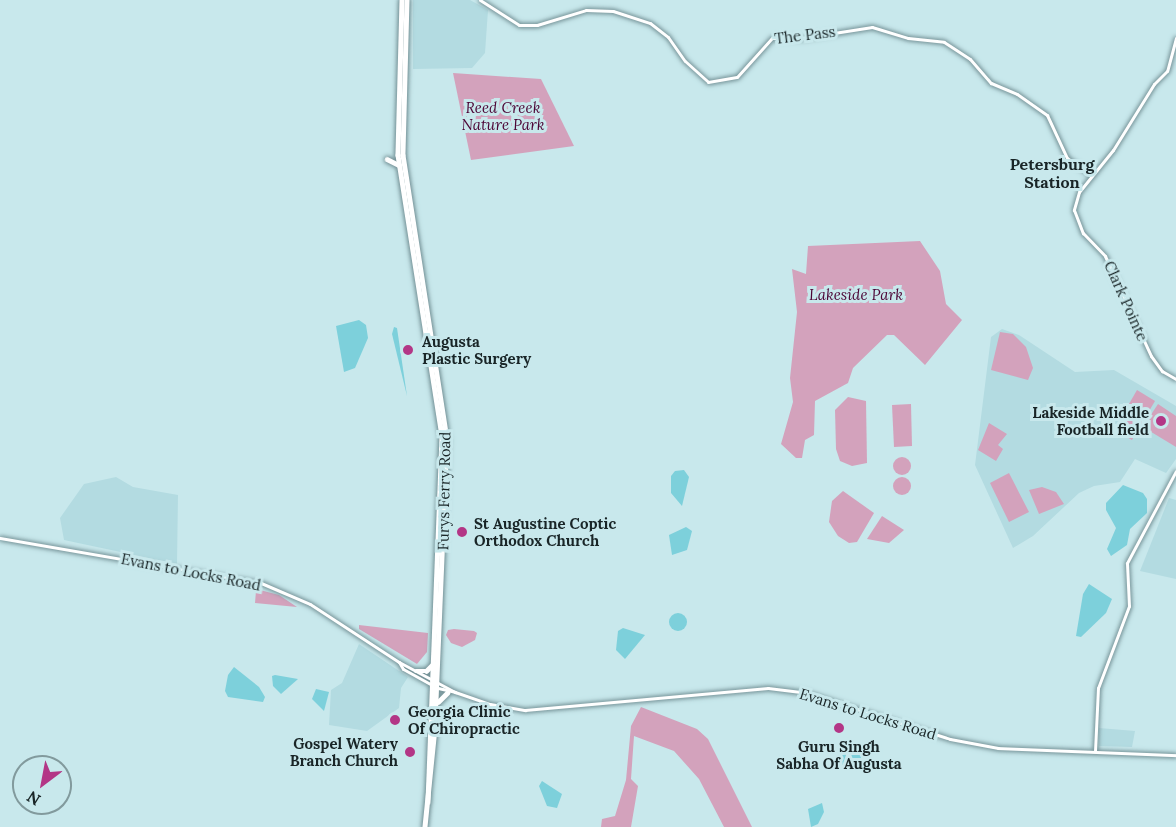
<!DOCTYPE html>
<html>
<head>
<meta charset="utf-8">
<style>
  body { margin:0 }
  #map { position:relative; width:1176px; height:827px; overflow:hidden; background:#c8e8ec; font-family:Lora,serif }
  div>[style] { position:absolute }
  .built>* { inset:0; background:#b3dbe1 }
  .green>* { inset:0; background:#d3a2bc }
  .round { border-radius:50% }
  .water>* { inset:0; background:#7dd0db }
  .roads { filter:drop-shadow(0 0 2px #739095) drop-shadow(0 0 2px #739095) }
  .minor>* { height:3px; margin:-1.5px; padding:0 1.5px; transform-origin:1.5px; border-radius:1.5px; background:#fff }
  .major>* { height:4.5px; margin:-2.25px; padding:0 2.25px; transform-origin:2.25px; border-radius:2.25px; background:#fff }
  .dots>* { width:16px; height:16px; translate:-50% -50%; box-sizing:border-box; border:3px solid #c8e8ec; border-radius:50% }
  span { translate:-50% -50%; white-space:nowrap; text-align:center; line-height:1.15; -webkit-text-stroke:6px #c8e8ec; paint-order:stroke }
  .street-label { font-size:15px; color:#192527 }
  .park-label { font-size:15px; color:#4c0435; font-style:italic }
  .poi-label { font-size:15px; color:#192527; font-weight:700 }
  .left { translate:0 -50%; text-align:left }
  .right { translate:-100% -50%; text-align:right }
  .neighbourhood-label { font-size:16px; color:#192527; font-weight:700 }
  .north { position:absolute; left:12px; top:755px; width:60px; height:60px; box-sizing:border-box; background:#c8e8ec; border:2px solid #829a9d; border-radius:50%; rotate:212deg; font-size:16px; font-weight:700; line-height:24px; text-align:center; color:#192527 }
  .north::after { content:''; display:block; margin:auto; width:21px; height:27px; background:#b33686; clip-path:polygon(50% 0,100% 100%,50% 72%,0 100%) }
</style>
</head>
<body>
<div id="map">
  <div class="built">
    <div style="clip-path:polygon(413px 0,470px 0,488px 10px,485px 53px,472px 68px,413px 69px)"></div>
    <div style="clip-path:polygon(1002px 329px,1019px 335px,1075px 372px,1114px 370px,1176px 406px,1176px 459px,1166px 473px,1135px 459px,1120px 482px,1094px 486px,1079px 493px,1033px 536px,1013px 548px,975px 465px,991px 337px)"></div>
    <div style="clip-path:polygon(116px 477px,133px 487px,178px 495px,177px 564px,64px 540px,60px 518px,84px 484px)"></div>
    <div style="clip-path:polygon(1169px 498px,1176px 500px,1176px 579px,1140px 571px)"></div>
    <div style="clip-path:polygon(359px 644px,408px 677px,401px 688px,399px 708px,367px 731px,329px 725px,331px 690px,342px 683px)"></div>
    <div style="clip-path:polygon(1099px 728px,1135px 731px,1132px 747px,1099px 746px)"></div>
  </div>
  <div class="green">
    <div style="clip-path:polygon(453px 73px,541px 79px,574px 146px,471px 160px)"></div>
    <div style="clip-path:polygon(920px 241px,940px 271px,946px 304px,962px 320px,925px 365px,894px 335px,887px 335px,853px 368px,848px 383px,815px 401px,814px 435px,805px 440px,802px 458px,796px 458px,781px 444px,793px 402px,790px 378px,797px 312px,792px 269px,806px 274px,808px 246px)"></div>
    <div style="clip-path:polygon(1000px 332px,1013px 334px,1026px 347px,1033px 368px,1028px 380px,991px 370px)"></div>
    <div style="clip-path:polygon(1137px 390px,1155px 401px,1132px 440px,1114px 430px)"></div>
    <div style="clip-path:polygon(848px 397px,866px 401px,867px 463px,852px 466px,840px 461px,836px 449px,835px 410px)"></div>
    <div style="clip-path:polygon(911px 404px,912px 446px,894px 447px,892px 405px)"></div>
    <div style="clip-path:polygon(1158px 404px,1176px 416px,1176px 447px,1143px 427px)"></div>
    <div style="clip-path:polygon(989px 423px,1007px 434px,998px 445px,1003px 449px,996px 461px,978px 450px)"></div>
    <div class="round" style="left:893px;top:457px;width:18px;height:18px"></div>
    <div style="clip-path:polygon(1009px 473px,1029px 512px,1009px 522px,990px 483px)"></div>
    <div class="round" style="left:893px;top:477px;width:18px;height:18px"></div>
    <div style="clip-path:polygon(1042px 487px,1056px 492px,1064px 504px,1039px 514px,1029px 490px)"></div>
    <div style="clip-path:polygon(843px 491px,874px 513px,857px 542px,849px 543px,838px 536px,829px 522px,832px 501px)"></div>
    <div style="clip-path:polygon(882px 516px,904px 530px,889px 543px,867px 539px)"></div>
    <div style="clip-path:polygon(260px 590px,279px 595px,297px 607px,255px 603px,256px 591px)"></div>
    <div style="clip-path:polygon(359px 625px,428px 633px,427px 652px,417px 664px,359px 629px)"></div>
    <div style="clip-path:polygon(454px 629px,474px 631px,477px 633px,475px 640px,462px 647px,451px 643px,446px 635px,448px 630px)"></div>
    <div style="clip-path:polygon(641px 707px,697px 729px,708px 739px,752px 827px,724px 827px,699px 779px,674px 751px,634px 736px,631px 779px,638px 786px,631px 827px,601px 827px,602px 819px,615px 816px,626px 780px,631px 726px)"></div>
  </div>
  <div class="water">
    <div style="clip-path:polygon(359px 320px,366px 325px,368px 338px,355px 368px,344px 372px,336px 326px)"></div>
    <div style="clip-path:polygon(394px 327px,397px 328px,407px 396px,392px 334px)"></div>
    <div style="clip-path:polygon(684px 470px,689px 477px,682px 506px,671px 493px,671px 476px,675px 471px)"></div>
    <div style="clip-path:polygon(1123px 485px,1143px 493px,1147px 499px,1147px 513px,1130px 529px,1127px 545px,1111px 556px,1107px 549px,1116px 528px,1106px 510px,1106px 503px)"></div>
    <div style="clip-path:polygon(686px 527px,692px 531px,687px 550px,672px 555px,669px 535px)"></div>
    <div style="clip-path:polygon(1089px 584px,1112px 599px,1106px 613px,1081px 637px,1076px 636px,1083px 594px)"></div>
    <div class="round" style="left:669px;top:613px;width:18px;height:18px"></div>
    <div style="clip-path:polygon(623px 628px,645px 635px,625px 659px,616px 650px,618px 631px)"></div>
    <div style="clip-path:polygon(234px 667px,259px 687px,265px 697px,263px 702px,228px 697px,225px 691px,228px 675px)"></div>
    <div style="clip-path:polygon(272px 676px,275px 675px,298px 679px,281px 694px,273px 686px)"></div>
    <div style="clip-path:polygon(316px 689px,329px 692px,324px 711px,312px 699px)"></div>
    <div class="round" style="left:839px;top:747px;width:22px;height:22px"></div>
    <div style="clip-path:polygon(542px 781px,562px 794px,557px 808px,547px 806px,539px 786px)"></div>
    <div style="clip-path:polygon(822px 803px,824px 812px,818px 824px,811px 827px,808px 809px)"></div>
  </div>
  <div class="roads">
    <div class="minor">
      <div style="left:480px;top:0;width:46px;rotate:32.7deg"></div>
      <div style="left:519px;top:25px;width:18px"></div>
      <div style="left:537px;top:25px;width:51px;rotate:-17deg"></div>
      <div style="left:586px;top:10px;width:27px;rotate:2deg"></div>
      <div style="left:613px;top:11px;width:39px;rotate:18deg"></div>
      <div style="left:650px;top:23px;width:23px;rotate:38deg"></div>
      <div style="left:668px;top:37px;width:29px;rotate:55deg"></div>
      <div style="left:685px;top:61px;width:31px;rotate:42deg"></div>
      <div style="left:708px;top:82px;width:29px;rotate:-10deg"></div>
      <div style="left:737px;top:77px;width:52px;rotate:-48.1deg"></div>
      <div style="left:772px;top:38px;width:30px"></div>
      <div style="left:802px;top:38px;width:71px;rotate:-8.9deg"></div>
      <div style="left:872px;top:27px;width:38px;rotate:17deg"></div>
      <div style="left:908px;top:38px;width:36px;rotate:6deg"></div>
      <div style="left:944px;top:42px;width:31px;rotate:33deg"></div>
      <div style="left:970px;top:59px;width:32px;rotate:49deg"></div>
      <div style="left:991px;top:83px;width:28px;rotate:23deg"></div>
      <div style="left:1017px;top:94px;width:37px;rotate:35deg"></div>
      <div style="left:1047px;top:115px;width:47px;rotate:65.1deg"></div>
      <div style="left:1067px;top:158px;width:29px;rotate:35deg"></div>
      <div style="left:1176px;top:38px;width:34px;rotate:105deg"></div>
      <div style="left:1167px;top:71px;width:18px;rotate:135deg"></div>
      <div style="left:1154px;top:84px;width:78px;rotate:121.8deg"></div>
      <div style="left:1113px;top:150px;width:54px;rotate:129deg"></div>
      <div style="left:1079px;top:192px;width:19px;rotate:106deg"></div>
      <div style="left:1074px;top:210px;width:25px;rotate:69deg"></div>
      <div style="left:1083px;top:233px;width:32px;rotate:46deg"></div>
      <div style="left:1105px;top:256px;width:110px;rotate:65.3deg"></div>
      <div style="left:1151px;top:356px;width:19px;rotate:54deg"></div>
      <div style="left:1162px;top:371px;width:16px;rotate:30deg"></div>
      <div style="left:0;top:538px;width:265px;rotate:9.8deg"></div>
      <div style="left:261px;top:583px;width:53px;rotate:23.2deg"></div>
      <div style="left:310px;top:604px;width:106px;rotate:33.1deg"></div>
      <div style="left:432px;top:685px;width:33px;rotate:-151deg"></div>
      <div style="left:403px;top:669px;width:8px;rotate:-120deg"></div>
      <div style="left:399px;top:662px;width:64px;rotate:28.2deg"></div>
      <div style="left:455px;top:692px;width:37px;rotate:19deg"></div>
      <div style="left:490px;top:704px;width:36px;rotate:10deg"></div>
      <div style="left:525px;top:710px;width:244px;rotate:-5.2deg"></div>
      <div style="left:768px;top:688px;width:39px;rotate:7deg"></div>
      <div style="left:807px;top:693px;width:150px;rotate:17.8deg"></div>
      <div style="left:950px;top:739px;width:49px;rotate:10.6deg"></div>
      <div style="left:998px;top:748px;width:178px;rotate:2.3deg"></div>
      <div style="left:438px;top:688px;width:17px;rotate:13deg"></div>
      <div style="left:1095px;top:751px;width:63px;rotate:-87.3deg"></div>
      <div style="left:1098px;top:688px;width:88px;rotate:-69.3deg"></div>
      <div style="left:1129px;top:606px;width:43px;rotate:-92.7deg"></div>
      <div style="left:1127px;top:563px;width:104px;rotate:-62deg"></div>
    </div>
    <div class="major">
      <div style="left:402px;top:0;width:155px;rotate:91.5deg"></div>
      <div style="left:398px;top:155px;width:285px;rotate:81.1deg"></div>
      <div style="left:442px;top:437px;width:365px;rotate:92.2deg"></div>
      <div style="left:407px;top:0;width:155px;rotate:91.5deg"></div>
      <div style="left:403px;top:155px;width:286px;rotate:81.2deg"></div>
      <div style="left:447px;top:438px;width:290px;rotate:92.4deg"></div>
      <div style="left:435px;top:728px;width:100px;rotate:95.8deg"></div>
      <div style="left:387px;top:159px;width:13px;rotate:27deg"></div>
      <div style="left:416px;top:671px;width:10px"></div>
      <div style="left:426px;top:671px;width:10px;rotate:-45deg"></div>
      <div style="left:438px;top:702px;width:13px;rotate:-45deg"></div>
    </div>
  </div>
  <div class="dots">
    <div style="left:408px;top:350px;background:#b33686"></div>
    <div style="left:1161px;top:421px;background:#b33686"></div>
    <div style="left:462px;top:532px;background:#b33686"></div>
    <div style="left:395px;top:720px;background:#b33686"></div>
    <div style="left:839px;top:728px;background:#b33686"></div>
    <div style="left:410px;top:752px;background:#b33686"></div>
  </div>
  <div class="street-label">
    <span style="left:805px;top:35px;rotate:-7deg">The Pass</span>
    <span style="left:1126px;top:301px;rotate:66deg">Clark Pointe</span>
    <span style="left:444px;top:491px;rotate:-89deg">Furys Ferry Road</span>
    <span style="left:191px;top:572px;rotate:11deg">Evans to Locks Road</span>
    <span style="left:868px;top:714px;rotate:17deg">Evans to Locks Road</span>
  </div>
  <div class="park-label">
    <span style="left:503px;top:116px">Reed Creek<br>Nature Park</span>
    <span style="left:856px;top:295px">Lakeside Park</span>
  </div>
  <div class="poi-label">
    <span class="left" style="left:422px;top:350px">Augusta<br>Plastic Surgery</span>
    <span class="right" style="left:1149px;top:421px">Lakeside Middle<br>Football field</span>
    <span class="left" style="left:474px;top:532px">St Augustine Coptic<br>Orthodox Church</span>
    <span class="left" style="left:408px;top:720px">Georgia Clinic<br>Of Chiropractic</span>
    <span class="right" style="left:398px;top:752px">Gospel Watery<br>Branch Church</span>
    <span style="left:839px;top:755px">Guru Singh<br>Sabha Of Augusta</span>
  </div>
  <div class="neighbourhood-label">
    <span style="left:1052px;top:173px">Petersburg<br>Station</span>
  </div>
  <div class="north">N</div>
</div>
</body>
</html>
